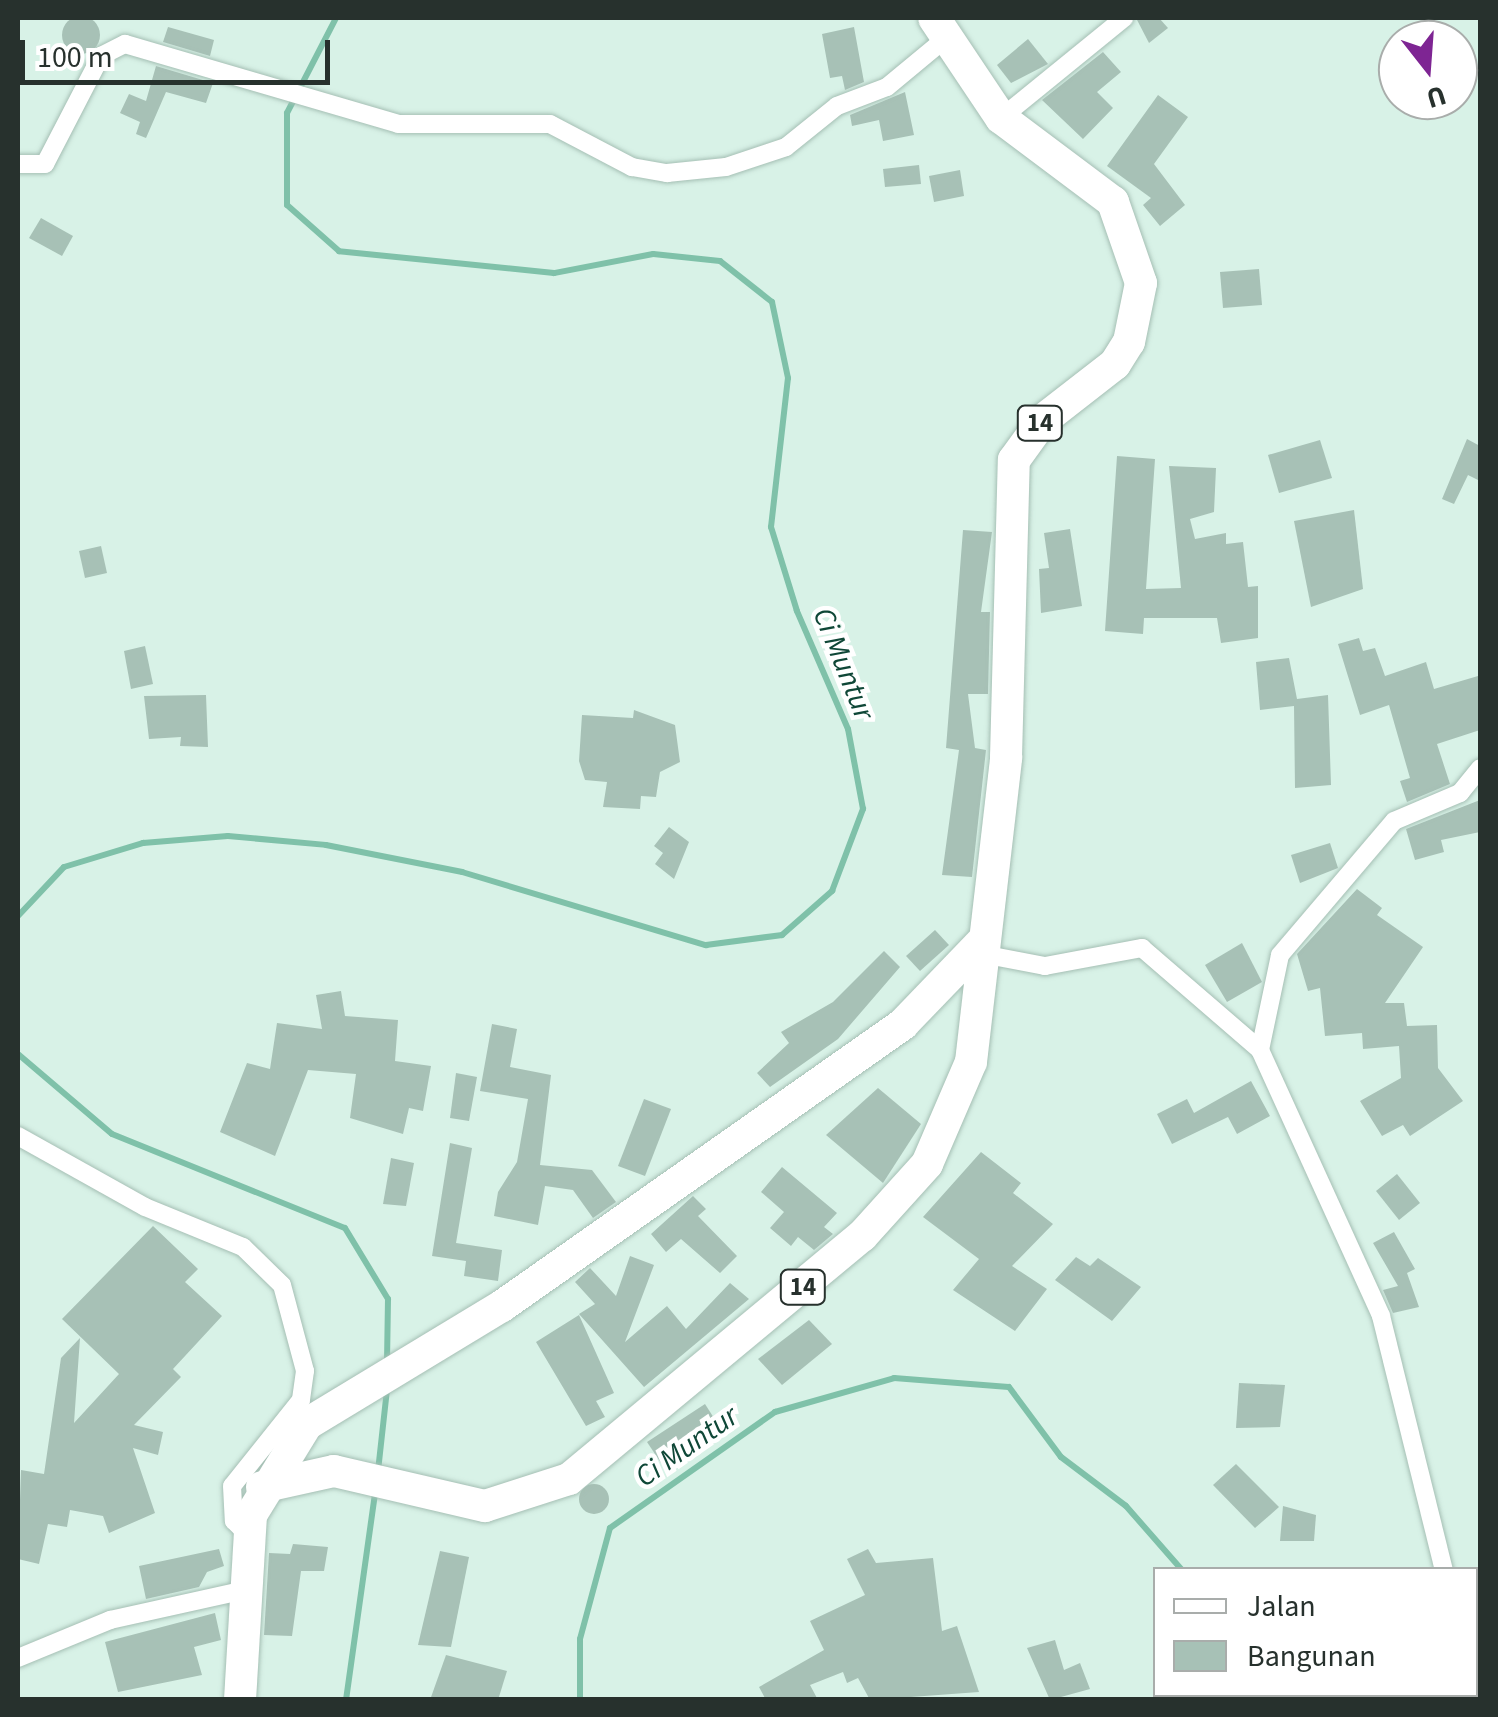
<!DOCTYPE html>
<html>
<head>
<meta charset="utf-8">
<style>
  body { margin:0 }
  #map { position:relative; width:1498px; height:1717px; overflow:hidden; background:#d8f2e7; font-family:"Source Sans 3",sans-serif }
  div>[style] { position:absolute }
  .stream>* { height:6px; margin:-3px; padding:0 3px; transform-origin:3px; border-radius:3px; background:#7fc1a9 }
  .building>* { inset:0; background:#a7c1b6 }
  .round { border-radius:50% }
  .roads { filter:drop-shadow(0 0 2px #a5bfb4) drop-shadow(0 0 2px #a5bfb4) }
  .street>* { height:18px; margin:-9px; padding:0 9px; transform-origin:9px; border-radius:9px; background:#fff }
  .highway>* { height:32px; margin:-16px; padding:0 16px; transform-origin:16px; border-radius:16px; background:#fff }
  span { translate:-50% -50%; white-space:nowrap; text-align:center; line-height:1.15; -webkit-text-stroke:9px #fff; paint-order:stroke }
  .shield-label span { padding:2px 8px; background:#fff; border:2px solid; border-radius:8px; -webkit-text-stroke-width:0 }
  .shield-label { font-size:25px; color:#27312d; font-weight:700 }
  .water-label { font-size:30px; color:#0f4737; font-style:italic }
  .frame { position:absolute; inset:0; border:20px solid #27312d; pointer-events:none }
  .legend { position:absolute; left:1153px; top:1567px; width:325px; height:130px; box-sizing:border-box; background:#fff; border:2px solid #a9adab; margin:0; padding:12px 18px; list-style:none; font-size:30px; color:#27312d }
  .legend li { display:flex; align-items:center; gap:20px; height:50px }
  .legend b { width:50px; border:2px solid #a9adab }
  .north { position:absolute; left:1378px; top:20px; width:100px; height:100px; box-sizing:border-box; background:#fff; border:2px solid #a9adab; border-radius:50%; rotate:163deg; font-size:28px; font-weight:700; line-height:40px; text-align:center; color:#27312d }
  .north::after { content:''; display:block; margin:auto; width:35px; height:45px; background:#7e2593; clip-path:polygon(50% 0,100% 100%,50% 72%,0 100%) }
  .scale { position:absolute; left:20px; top:40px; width:310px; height:45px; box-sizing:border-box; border:5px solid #27312d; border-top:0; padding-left:12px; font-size:30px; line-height:35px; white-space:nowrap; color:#27312d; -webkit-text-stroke:8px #fff; paint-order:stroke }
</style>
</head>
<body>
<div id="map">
  <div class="stream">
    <div style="left:18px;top:916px;width:67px;rotate:-46.8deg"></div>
    <div style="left:64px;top:867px;width:83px;rotate:-16.9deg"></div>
    <div style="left:143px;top:843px;width:85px;rotate:-4.7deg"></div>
    <div style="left:228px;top:836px;width:98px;rotate:5.2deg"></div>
    <div style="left:326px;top:845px;width:139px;rotate:11.2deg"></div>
    <div style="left:462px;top:872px;width:255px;rotate:16.7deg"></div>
    <div style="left:706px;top:945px;width:77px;rotate:-7.5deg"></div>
    <div style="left:782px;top:935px;width:67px;rotate:-41.3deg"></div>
    <div style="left:832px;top:891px;width:88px;rotate:-69.3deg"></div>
    <div style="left:863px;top:809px;width:81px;rotate:-100.6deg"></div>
    <div style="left:848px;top:729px;width:129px;rotate:-113.4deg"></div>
    <div style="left:797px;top:611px;width:88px;rotate:-107.2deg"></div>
    <div style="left:771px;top:527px;width:150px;rotate:-83.5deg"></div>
    <div style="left:788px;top:378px;width:78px;rotate:-101.9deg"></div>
    <div style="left:772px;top:302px;width:66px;rotate:-141.7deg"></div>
    <div style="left:720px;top:261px;width:67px;rotate:-174deg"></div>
    <div style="left:653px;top:254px;width:101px;rotate:169.1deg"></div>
    <div style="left:554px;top:273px;width:216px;rotate:-174.2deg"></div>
    <div style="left:339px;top:251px;width:69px;rotate:-138.5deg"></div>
    <div style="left:287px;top:205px;width:92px;rotate:-90deg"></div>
    <div style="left:287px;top:113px;width:107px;rotate:-62.7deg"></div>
    <div style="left:18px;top:1054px;width:123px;rotate:40.4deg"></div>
    <div style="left:112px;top:1134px;width:251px;rotate:22deg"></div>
    <div style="left:345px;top:1228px;width:83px;rotate:58.8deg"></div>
    <div style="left:388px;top:1299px;width:62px;rotate:90.9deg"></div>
    <div style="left:378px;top:1471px;width:82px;rotate:-83.7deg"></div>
    <div style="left:1253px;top:1694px;width:6px;rotate:72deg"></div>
    <div style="left:346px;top:1700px;width:209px;rotate:-82deg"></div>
    <div style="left:580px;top:1700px;width:61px;rotate:-90deg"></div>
    <div style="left:580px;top:1639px;width:115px;rotate:-74.9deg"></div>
    <div style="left:610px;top:1528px;width:202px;rotate:-35.1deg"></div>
    <div style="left:775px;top:1412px;width:124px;rotate:-15.9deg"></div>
    <div style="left:894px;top:1378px;width:115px;rotate:4.5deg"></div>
    <div style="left:1009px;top:1387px;width:87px;rotate:53.4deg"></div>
    <div style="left:1061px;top:1457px;width:81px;rotate:37deg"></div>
    <div style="left:1126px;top:1506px;width:85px;rotate:48.8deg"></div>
  </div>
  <div class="building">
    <div class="round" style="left:62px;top:16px;width:38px;height:38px"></div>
    <div style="clip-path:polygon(1136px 18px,1159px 18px,1168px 28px,1149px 43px)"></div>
    <div style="clip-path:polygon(168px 27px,214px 40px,210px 56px,163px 42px)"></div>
    <div style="clip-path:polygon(854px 27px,864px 82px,845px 90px,842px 76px,830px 78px,822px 34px)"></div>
    <div style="clip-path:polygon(1028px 39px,1048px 64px,1011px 83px,997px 65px)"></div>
    <div style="clip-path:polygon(1103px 52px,1121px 72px,1097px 92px,1113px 108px,1083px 139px,1042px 100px)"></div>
    <div style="clip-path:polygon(156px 66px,213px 83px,206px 103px,166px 92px,146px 138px,136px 134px,140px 122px,120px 113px,129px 94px,146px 101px)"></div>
    <div style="clip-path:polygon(905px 92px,914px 135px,883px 141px,879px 120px,852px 126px,850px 115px)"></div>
    <div style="clip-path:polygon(1158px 95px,1188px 117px,1154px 164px,1185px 205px,1160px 226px,1143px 205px,1151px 198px,1107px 166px)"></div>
    <div style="clip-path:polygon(919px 165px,921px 184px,885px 187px,883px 169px)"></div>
    <div style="clip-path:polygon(960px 170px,964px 196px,934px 202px,929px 176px)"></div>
    <div style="clip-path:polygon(41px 218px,73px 236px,62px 256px,29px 238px)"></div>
    <div style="clip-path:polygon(1259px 269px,1262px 305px,1223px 308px,1220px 272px)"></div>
    <div style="clip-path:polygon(1467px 439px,1480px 446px,1480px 481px,1468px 475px,1454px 504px,1442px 499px)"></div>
    <div style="clip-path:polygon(1320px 440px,1332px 478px,1279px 493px,1268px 455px)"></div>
    <div style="clip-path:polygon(1117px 456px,1155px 459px,1146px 589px,1181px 588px,1169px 466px,1216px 468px,1214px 512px,1190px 519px,1195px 539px,1226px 533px,1226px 544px,1243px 542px,1248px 587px,1258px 586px,1258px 638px,1221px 643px,1217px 618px,1144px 618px,1143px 634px,1105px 631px)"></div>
    <div style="clip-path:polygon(1354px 510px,1363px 589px,1311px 607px,1294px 521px)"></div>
    <div style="clip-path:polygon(1070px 529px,1082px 606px,1041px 613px,1039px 569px,1049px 568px,1044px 533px)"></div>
    <div style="clip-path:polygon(963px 530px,992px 532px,981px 612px,990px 612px,988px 694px,968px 694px,975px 748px,986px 750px,972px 877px,942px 875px,959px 750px,946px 748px)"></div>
    <div style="clip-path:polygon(101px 546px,107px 573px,85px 578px,79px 551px)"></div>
    <div style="clip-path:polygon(1359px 638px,1363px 651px,1375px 648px,1385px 676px,1426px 662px,1434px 689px,1478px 676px,1480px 730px,1437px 744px,1450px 784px,1407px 802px,1400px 781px,1410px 778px,1389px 705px,1360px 715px,1338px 644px)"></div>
    <div style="clip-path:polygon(145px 646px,153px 684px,131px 689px,124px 651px)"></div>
    <div style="clip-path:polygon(1289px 658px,1297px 699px,1328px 695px,1331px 785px,1295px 788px,1294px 706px,1260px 710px,1256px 662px)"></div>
    <div style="clip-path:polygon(206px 695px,208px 747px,180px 746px,181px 737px,149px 739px,144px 696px)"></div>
    <div style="clip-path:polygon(634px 710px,675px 725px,680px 762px,660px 772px,656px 797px,641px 796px,640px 809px,603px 807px,607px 782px,585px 780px,579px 761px,582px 715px,633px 718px)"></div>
    <div style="clip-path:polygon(1480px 800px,1480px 832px,1441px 840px,1444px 852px,1415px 860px,1406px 829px)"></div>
    <div style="clip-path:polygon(669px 827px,689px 842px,674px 879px,655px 864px,663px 853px,654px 846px)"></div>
    <div style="clip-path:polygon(1330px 843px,1338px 868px,1300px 883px,1291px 855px)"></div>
    <div style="clip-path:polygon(1357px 889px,1382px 908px,1377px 915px,1423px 947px,1385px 1003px,1404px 1003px,1407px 1026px,1437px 1025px,1438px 1068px,1463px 1101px,1410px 1136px,1403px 1125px,1382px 1136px,1360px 1101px,1401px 1078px,1399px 1046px,1363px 1049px,1362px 1033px,1325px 1036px,1320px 988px,1308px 991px,1297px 954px)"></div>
    <div style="clip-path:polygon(935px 930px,949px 945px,920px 971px,906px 956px)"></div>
    <div style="clip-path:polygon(1242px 943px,1262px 982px,1227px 1002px,1205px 965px)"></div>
    <div style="clip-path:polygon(884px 951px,900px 967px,838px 1039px,770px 1087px,757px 1073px,789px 1043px,781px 1032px,833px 1002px)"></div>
    <div style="clip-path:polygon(341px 991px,345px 1016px,398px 1020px,395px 1061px,431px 1066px,423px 1111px,409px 1108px,403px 1134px,350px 1118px,356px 1074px,308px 1070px,275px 1156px,220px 1132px,247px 1063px,270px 1069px,277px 1023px,322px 1029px,316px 995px)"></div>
    <div style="clip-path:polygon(492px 1024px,517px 1029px,510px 1067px,551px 1075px,540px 1165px,592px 1170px,616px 1202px,593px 1218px,573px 1190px,545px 1186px,538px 1225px,494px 1216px,498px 1192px,517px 1162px,528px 1099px,480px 1091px)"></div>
    <div style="clip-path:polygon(456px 1073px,477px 1077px,469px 1121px,450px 1118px)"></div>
    <div style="clip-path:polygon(1251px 1081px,1270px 1116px,1237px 1134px,1228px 1117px,1172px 1144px,1157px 1114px,1187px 1099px,1194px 1113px)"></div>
    <div style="clip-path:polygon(878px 1088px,921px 1124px,883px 1183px,826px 1135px)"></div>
    <div style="clip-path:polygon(644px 1099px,671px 1109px,645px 1176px,618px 1166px)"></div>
    <div style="clip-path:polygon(450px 1143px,472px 1148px,456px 1243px,502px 1250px,498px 1281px,464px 1276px,466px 1261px,432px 1256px)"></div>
    <div style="clip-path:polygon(981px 1152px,1021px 1183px,1013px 1193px,1053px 1224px,1012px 1266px,1047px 1289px,1015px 1331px,953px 1290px,979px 1259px,923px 1217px)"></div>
    <div style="clip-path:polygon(391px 1158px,414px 1163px,406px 1206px,383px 1204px)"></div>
    <div style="clip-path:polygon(782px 1167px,837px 1213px,824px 1227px,833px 1234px,814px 1250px,798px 1237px,791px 1246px,770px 1228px,784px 1212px,761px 1192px)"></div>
    <div style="clip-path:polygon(1397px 1174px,1420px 1203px,1399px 1220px,1376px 1191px)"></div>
    <div style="clip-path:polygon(693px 1196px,706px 1209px,698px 1216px,737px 1256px,720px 1273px,681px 1239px,666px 1252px,651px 1234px)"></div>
    <div style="clip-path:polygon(153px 1226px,198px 1269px,185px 1282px,222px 1316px,173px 1369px,181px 1377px,134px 1425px,163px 1432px,158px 1455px,133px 1448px,155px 1513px,109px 1533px,103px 1516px,70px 1510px,67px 1527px,48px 1524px,39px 1564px,18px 1559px,21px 1470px,44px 1474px,61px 1358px,80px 1338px,74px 1423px,119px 1374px,62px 1319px)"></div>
    <div style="clip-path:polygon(1394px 1232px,1415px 1269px,1407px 1273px,1419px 1307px,1393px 1313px,1383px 1290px,1398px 1286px,1373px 1243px)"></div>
    <div style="clip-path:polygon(630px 1256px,654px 1265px,625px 1342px,667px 1306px,686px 1329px,730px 1283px,749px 1299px,644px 1387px,579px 1314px,595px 1304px,575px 1282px,590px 1268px,616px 1296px)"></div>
    <div style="clip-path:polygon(1076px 1257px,1090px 1266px,1098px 1258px,1141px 1287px,1112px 1321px,1055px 1280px)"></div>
    <div style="clip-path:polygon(579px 1315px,614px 1393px,596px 1401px,605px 1417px,586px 1426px,536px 1342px)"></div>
    <div style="clip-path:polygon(809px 1320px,832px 1344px,782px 1385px,758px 1359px)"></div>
    <div style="clip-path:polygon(1239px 1383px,1285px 1385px,1280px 1427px,1236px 1428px)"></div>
    <div style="clip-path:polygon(705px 1404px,721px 1429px,663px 1466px,647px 1442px)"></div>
    <div style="clip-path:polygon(1236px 1464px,1279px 1507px,1255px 1528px,1213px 1485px)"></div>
    <div class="round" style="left:579px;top:1484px;width:30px;height:30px"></div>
    <div style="clip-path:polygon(1283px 1506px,1316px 1515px,1314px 1541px,1280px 1541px)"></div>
    <div style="clip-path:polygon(293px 1544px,328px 1547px,324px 1571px,301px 1571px,292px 1636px,264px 1635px,269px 1553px,290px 1554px)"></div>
    <div style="clip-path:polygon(219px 1549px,224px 1566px,207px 1572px,199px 1587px,146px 1599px,139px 1566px)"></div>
    <div style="clip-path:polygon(868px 1549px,876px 1563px,933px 1558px,942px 1631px,957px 1626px,979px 1692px,870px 1700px,858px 1678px,847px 1683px,843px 1672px,810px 1685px,818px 1700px,766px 1700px,759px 1687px,824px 1650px,810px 1621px,865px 1595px,847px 1559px)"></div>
    <div style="clip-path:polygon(440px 1551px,469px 1557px,451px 1647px,418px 1645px)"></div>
    <div style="clip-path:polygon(215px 1613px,221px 1640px,194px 1647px,202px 1675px,118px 1692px,105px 1642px)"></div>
    <div style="clip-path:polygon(1055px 1640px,1064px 1670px,1080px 1663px,1090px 1689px,1050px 1700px,1027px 1648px)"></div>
    <div style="clip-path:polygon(446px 1655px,507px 1671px,498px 1700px,430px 1700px)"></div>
  </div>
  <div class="roads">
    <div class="street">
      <div style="left:1001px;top:118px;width:159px;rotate:-39.1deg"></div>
      <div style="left:18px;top:164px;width:27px"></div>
      <div style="left:45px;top:164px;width:122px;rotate:-62.6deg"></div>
      <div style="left:101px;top:56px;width:27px;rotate:-27deg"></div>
      <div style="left:125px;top:44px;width:284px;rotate:16.3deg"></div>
      <div style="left:398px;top:124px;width:152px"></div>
      <div style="left:550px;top:124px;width:93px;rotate:27.7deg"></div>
      <div style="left:632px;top:167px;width:36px;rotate:10deg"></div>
      <div style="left:667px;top:173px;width:59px;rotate:-5.8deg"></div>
      <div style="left:726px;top:167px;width:63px;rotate:-18.4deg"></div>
      <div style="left:786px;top:147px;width:65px;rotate:-38.8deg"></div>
      <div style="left:837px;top:106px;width:53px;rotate:-20.8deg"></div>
      <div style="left:887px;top:87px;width:77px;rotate:-39.7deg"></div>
      <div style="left:982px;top:954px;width:64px;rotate:10.8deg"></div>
      <div style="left:1045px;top:966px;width:99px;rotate:-10.5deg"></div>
      <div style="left:1142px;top:948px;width:156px;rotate:40.8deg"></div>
      <div style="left:1260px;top:1050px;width:97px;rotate:-78.1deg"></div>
      <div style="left:1280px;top:955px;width:176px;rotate:-49.6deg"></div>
      <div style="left:1394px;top:821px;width:72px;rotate:-23deg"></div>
      <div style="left:1460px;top:793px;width:32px;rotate:-51deg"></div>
      <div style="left:1260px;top:1050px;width:292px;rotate:65.5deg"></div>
      <div style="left:1381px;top:1316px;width:262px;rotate:76.1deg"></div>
      <div style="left:18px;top:1136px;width:145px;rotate:29.2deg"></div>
      <div style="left:145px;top:1207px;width:106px;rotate:22.2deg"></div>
      <div style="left:243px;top:1247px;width:54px;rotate:44.3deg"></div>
      <div style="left:282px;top:1285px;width:89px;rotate:75deg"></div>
      <div style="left:305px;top:1371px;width:29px;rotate:98deg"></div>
      <div style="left:301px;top:1400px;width:110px;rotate:128.7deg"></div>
      <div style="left:232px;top:1486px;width:35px;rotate:87deg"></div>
      <div style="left:234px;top:1521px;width:20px;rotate:45deg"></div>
      <div style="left:18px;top:1658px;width:100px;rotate:-22.4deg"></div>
      <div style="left:110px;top:1620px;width:134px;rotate:-12.5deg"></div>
      <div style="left:1473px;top:1694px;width:6px;rotate:81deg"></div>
    </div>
    <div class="highway">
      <div style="left:262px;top:1487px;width:74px;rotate:-12.5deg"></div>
      <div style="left:334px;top:1471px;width:155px;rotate:13.1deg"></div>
      <div style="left:485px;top:1506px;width:88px;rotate:-17.8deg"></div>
      <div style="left:569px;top:1479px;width:381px;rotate:-39.7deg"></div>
      <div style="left:862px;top:1236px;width:97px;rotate:-47.9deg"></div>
      <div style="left:927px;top:1164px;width:111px;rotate:-66.7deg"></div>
      <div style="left:971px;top:1062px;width:306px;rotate:-83.4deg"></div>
      <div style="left:1006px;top:758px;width:298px;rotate:-88.5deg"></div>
      <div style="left:1014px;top:460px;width:49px;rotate:-54.1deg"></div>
      <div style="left:1043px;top:420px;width:91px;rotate:-37.9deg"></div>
      <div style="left:1115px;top:364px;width:26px;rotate:-58deg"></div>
      <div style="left:1129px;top:342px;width:60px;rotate:-78.5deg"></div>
      <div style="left:1141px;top:283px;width:86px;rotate:-109.1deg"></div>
      <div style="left:1113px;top:202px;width:140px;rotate:-143.1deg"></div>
      <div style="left:1001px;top:118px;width:120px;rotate:-123.8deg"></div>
      <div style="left:240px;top:1700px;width:185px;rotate:-86.6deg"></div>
      <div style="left:251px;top:1515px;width:107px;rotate:-58.4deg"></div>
      <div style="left:307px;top:1424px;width:228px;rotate:-31.2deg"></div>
      <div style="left:502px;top:1306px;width:490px;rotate:-35.1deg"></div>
      <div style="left:903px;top:1024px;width:114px;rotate:-46.1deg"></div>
    </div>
  </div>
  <div class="shield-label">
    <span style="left:1040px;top:423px">14</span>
    <span style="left:803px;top:1287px">14</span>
  </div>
  <div class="water-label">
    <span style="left:843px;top:664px;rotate:68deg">Ci Muntur</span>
    <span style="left:687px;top:1447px;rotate:-35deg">Ci Muntur</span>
  </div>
  <div class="frame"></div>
  <ul class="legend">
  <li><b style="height:12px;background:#fff"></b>Jalan</li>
  <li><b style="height:28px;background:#a7c1b6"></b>Bangunan</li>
  </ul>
  <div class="north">U</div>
  <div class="scale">100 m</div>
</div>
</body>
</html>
